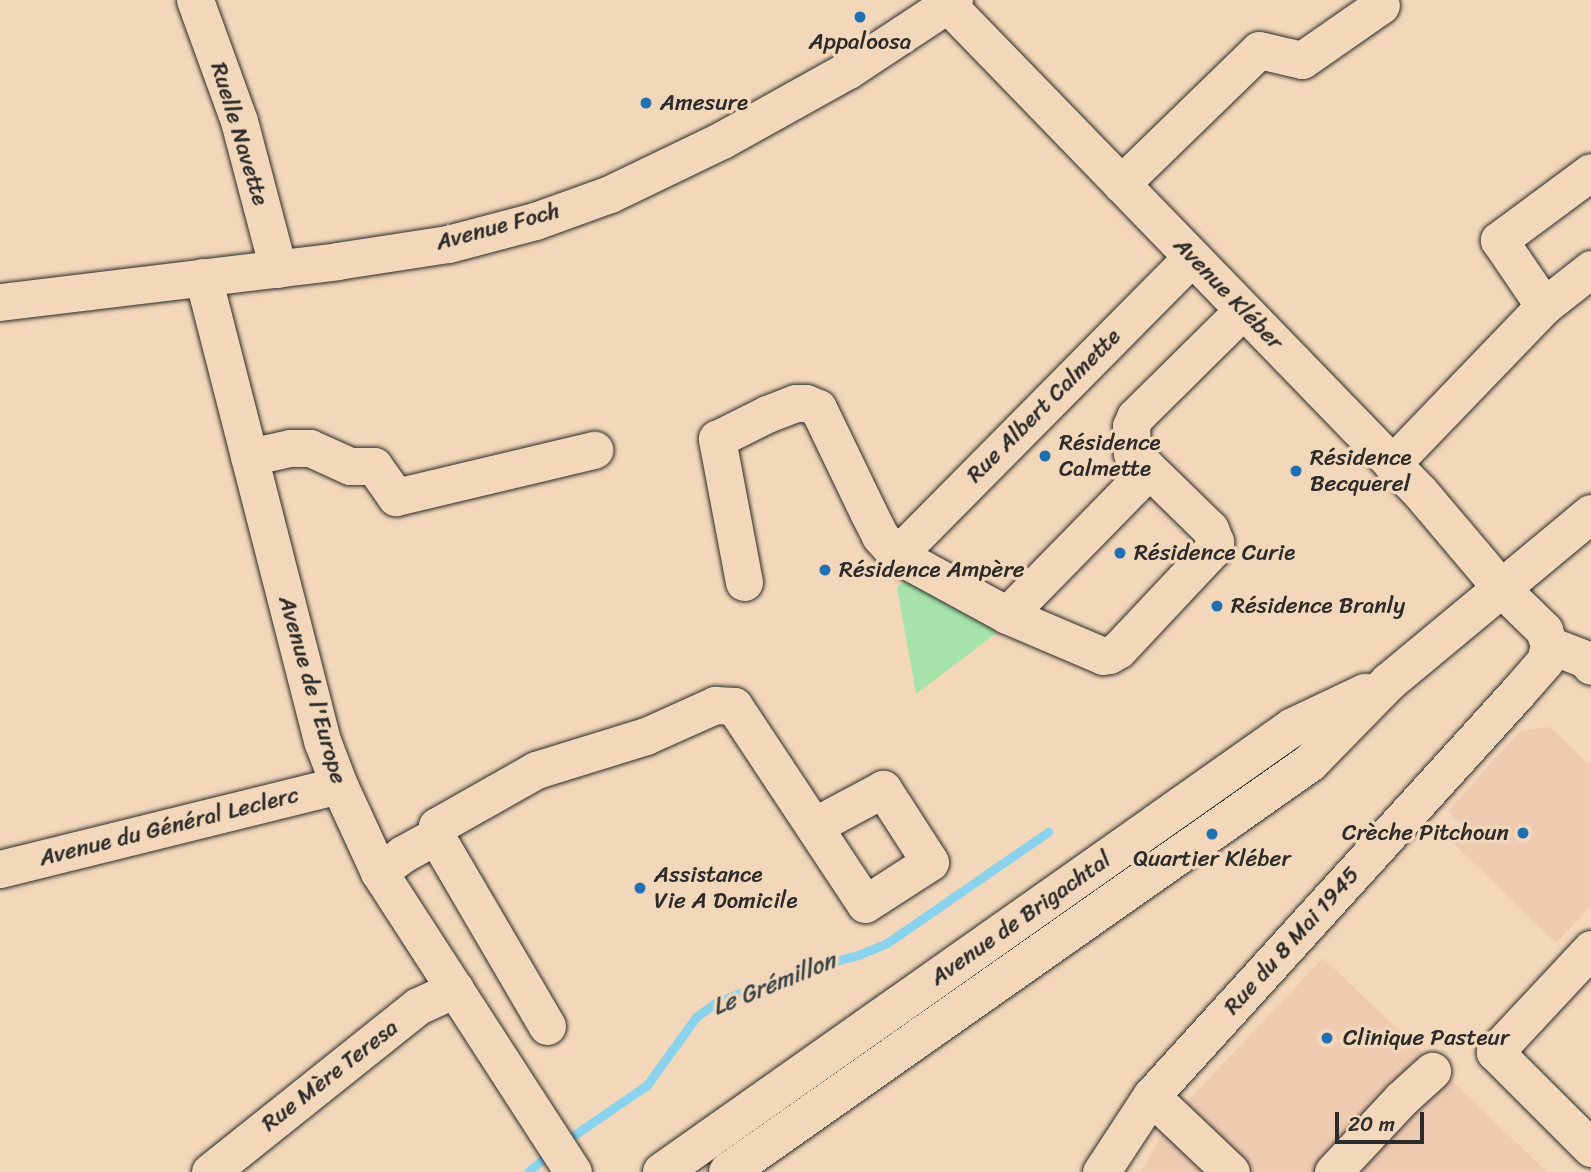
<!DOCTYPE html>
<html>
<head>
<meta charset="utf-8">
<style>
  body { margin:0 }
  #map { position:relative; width:1591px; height:1172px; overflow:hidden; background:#f3d7ba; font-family:Sriracha,sans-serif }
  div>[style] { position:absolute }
  .built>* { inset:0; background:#eecab1 }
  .green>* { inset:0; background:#a5e3ab }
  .stream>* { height:9px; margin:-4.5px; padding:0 4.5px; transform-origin:4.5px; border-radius:4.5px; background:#8bd3ed }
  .roads { filter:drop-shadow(0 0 2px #2b2b2b) drop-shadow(0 0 2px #2b2b2b) }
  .minor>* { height:37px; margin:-18.5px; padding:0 18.5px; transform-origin:18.5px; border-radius:18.5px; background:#f3d7ba }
  .major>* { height:38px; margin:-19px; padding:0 19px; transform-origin:19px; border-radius:19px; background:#f3d7ba }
  .dots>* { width:19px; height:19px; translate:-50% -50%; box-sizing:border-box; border:4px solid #f3d7ba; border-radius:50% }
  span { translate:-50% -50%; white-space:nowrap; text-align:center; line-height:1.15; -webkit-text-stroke:7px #f3d7ba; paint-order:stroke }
  .poi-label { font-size:23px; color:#2b2b2b }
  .left { translate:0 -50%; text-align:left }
  .right { translate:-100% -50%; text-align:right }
  .street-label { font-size:23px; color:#2b2b2b }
  .water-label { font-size:24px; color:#394448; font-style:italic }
  .scale { position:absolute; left:1335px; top:1112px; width:89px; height:32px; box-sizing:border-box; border:4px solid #2b2b2b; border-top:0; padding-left:9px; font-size:21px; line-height:24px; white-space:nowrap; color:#2b2b2b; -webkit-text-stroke:5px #f3d7ba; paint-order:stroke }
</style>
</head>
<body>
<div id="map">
  <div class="built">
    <div style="clip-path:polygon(1550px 727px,1588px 764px,1591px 762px,1591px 906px,1556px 943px,1449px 839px,1462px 826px,1448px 811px,1520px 731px)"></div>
    <div style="clip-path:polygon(1323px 958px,1547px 1172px,1141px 1172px,1171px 1119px)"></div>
  </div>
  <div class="green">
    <div style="clip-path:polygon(907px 580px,1003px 628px,916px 694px,897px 587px)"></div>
  </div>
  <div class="stream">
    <div style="left:564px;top:1142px;width:101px;rotate:-34.5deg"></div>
    <div style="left:647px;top:1085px;width:84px;rotate:-54.2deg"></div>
    <div style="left:696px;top:1017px;width:24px;rotate:-36deg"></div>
    <div style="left:715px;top:1003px;width:79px;rotate:-21.4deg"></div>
    <div style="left:789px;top:974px;width:72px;rotate:-15.4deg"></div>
    <div style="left:858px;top:955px;width:31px;rotate:-22deg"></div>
    <div style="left:887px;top:943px;width:196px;rotate:-34.6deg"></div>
    <div style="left:528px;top:1172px;width:29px;rotate:-41deg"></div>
  </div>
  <div class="roads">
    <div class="minor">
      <div style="left:195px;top:0;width:129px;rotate:70deg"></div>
      <div style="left:239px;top:121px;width:153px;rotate:75.2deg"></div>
      <div style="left:948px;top:5px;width:678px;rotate:45.9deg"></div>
      <div style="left:1420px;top:492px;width:127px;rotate:49.8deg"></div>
      <div style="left:1502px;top:589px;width:59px;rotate:44.3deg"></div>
      <div style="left:1544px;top:630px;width:16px;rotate:72deg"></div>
      <div style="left:1549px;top:645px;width:16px;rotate:104deg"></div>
      <div style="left:1545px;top:661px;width:41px;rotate:131.1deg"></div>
      <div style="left:1518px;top:692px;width:546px;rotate:132.25deg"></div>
      <div style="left:1151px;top:1096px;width:91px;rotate:123.3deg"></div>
      <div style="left:1121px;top:184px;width:192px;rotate:-44.2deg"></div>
      <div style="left:1259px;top:50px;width:44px;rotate:13.1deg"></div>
      <div style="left:1302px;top:60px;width:96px;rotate:-34.8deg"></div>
      <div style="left:203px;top:277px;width:481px;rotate:75.6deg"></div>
      <div style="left:323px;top:743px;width:45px;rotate:69.1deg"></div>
      <div style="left:339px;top:785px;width:96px;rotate:65.3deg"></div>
      <div style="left:379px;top:872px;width:357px;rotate:57.1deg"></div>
      <div style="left:0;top:302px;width:339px;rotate:-6.9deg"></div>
      <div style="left:337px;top:261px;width:112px;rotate:-8.7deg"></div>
      <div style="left:448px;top:244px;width:90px;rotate:-14.8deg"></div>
      <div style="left:535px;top:221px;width:80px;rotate:-19.8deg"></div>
      <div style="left:610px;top:194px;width:124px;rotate:-25.7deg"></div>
      <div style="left:722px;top:140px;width:144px;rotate:-29.1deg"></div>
      <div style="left:848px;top:70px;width:127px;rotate:-33.4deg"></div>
      <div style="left:1544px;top:306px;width:60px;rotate:-38.2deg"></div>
      <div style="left:249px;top:457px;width:42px;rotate:-12.4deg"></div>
      <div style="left:290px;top:448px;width:20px"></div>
      <div style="left:310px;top:448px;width:44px;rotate:24.2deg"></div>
      <div style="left:350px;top:466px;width:24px"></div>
      <div style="left:374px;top:466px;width:38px;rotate:55deg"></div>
      <div style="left:396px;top:497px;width:204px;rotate:-13.4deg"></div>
      <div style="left:1392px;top:464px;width:219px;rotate:-46.1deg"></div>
      <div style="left:1544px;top:306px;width:80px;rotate:-124.3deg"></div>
      <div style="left:1499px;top:240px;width:114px;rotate:-36.5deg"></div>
      <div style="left:897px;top:555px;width:419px;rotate:-45.3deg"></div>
      <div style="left:744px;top:582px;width:146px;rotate:-100.7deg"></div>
      <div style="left:717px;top:439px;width:56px;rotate:-26.6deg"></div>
      <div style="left:767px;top:414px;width:31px;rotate:-21deg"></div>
      <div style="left:796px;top:403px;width:10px"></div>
      <div style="left:806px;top:403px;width:13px;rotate:23deg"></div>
      <div style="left:818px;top:408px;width:115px;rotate:64.3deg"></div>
      <div style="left:868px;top:512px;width:27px;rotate:63deg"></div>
      <div style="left:880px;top:536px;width:25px;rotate:48deg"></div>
      <div style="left:897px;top:555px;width:125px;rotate:28.6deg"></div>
      <div style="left:1007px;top:615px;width:104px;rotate:23.1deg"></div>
      <div style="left:1103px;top:656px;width:6px;rotate:-9deg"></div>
      <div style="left:1109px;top:655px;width:10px;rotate:-29deg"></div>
      <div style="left:1118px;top:650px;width:137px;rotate:-46.8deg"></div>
      <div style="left:1212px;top:550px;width:9px;rotate:-69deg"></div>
      <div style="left:1215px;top:542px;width:14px;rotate:-111deg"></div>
      <div style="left:1210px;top:529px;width:109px;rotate:-135.7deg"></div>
      <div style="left:1132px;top:453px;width:27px;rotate:-92deg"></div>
      <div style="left:1131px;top:426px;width:10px;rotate:-66deg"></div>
      <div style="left:1135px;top:417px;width:152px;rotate:-44.7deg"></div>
      <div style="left:1007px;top:615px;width:203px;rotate:-45.6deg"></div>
      <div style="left:1549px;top:645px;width:39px;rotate:21deg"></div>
      <div style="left:1585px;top:659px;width:9px;rotate:49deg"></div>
      <div style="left:436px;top:836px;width:220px;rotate:59.7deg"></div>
      <div style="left:0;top:869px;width:349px;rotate:-13.9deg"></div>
      <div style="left:379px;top:872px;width:30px;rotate:-37deg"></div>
      <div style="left:403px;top:854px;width:38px;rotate:-29deg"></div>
      <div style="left:436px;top:836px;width:10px;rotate:-84deg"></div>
      <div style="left:437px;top:826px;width:114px;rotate:-29.5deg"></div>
      <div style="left:536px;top:770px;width:115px;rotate:-17.2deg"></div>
      <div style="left:646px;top:736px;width:76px;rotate:-24.2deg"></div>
      <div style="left:715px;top:705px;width:19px;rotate:3deg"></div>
      <div style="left:734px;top:706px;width:237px;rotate:56.5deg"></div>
      <div style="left:865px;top:904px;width:77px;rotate:-32.9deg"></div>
      <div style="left:930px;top:862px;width:87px;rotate:-122.8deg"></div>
      <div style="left:883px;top:789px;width:78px;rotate:151.8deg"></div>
      <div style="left:1591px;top:949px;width:141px;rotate:133deg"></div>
      <div style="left:1495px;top:1052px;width:136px;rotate:45deg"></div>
      <div style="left:1151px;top:1096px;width:110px;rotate:43.5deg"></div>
      <div style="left:210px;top:1172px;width:266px;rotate:-38.6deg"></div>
      <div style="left:418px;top:1006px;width:41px;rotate:-24.7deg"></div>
      <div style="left:1333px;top:1172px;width:100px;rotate:-47deg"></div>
      <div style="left:1401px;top:1099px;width:42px;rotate:-42.1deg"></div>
    </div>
    <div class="major">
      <div style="left:662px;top:1172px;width:772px;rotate:-35.19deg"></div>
      <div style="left:1293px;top:727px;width:80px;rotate:-25.3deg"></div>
      <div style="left:728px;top:1172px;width:711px;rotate:-35.1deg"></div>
      <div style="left:1310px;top:763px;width:113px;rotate:-45.7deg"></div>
      <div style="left:1389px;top:682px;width:263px;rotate:-39.7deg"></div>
    </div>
  </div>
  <div class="dots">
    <div style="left:860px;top:17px;background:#1f6fb2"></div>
    <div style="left:646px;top:103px;background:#1f6fb2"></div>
    <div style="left:1045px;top:456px;background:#1f6fb2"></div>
    <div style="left:1296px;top:471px;background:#1f6fb2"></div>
    <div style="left:1120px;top:553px;background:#1f6fb2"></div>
    <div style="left:825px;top:570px;background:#1f6fb2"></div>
    <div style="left:1217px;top:606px;background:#1f6fb2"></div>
    <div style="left:1523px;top:833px;background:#1f6fb2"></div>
    <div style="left:1212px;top:834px;background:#1f6fb2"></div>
    <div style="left:640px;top:888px;background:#1f6fb2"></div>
    <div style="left:1327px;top:1038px;background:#1f6fb2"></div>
  </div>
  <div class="poi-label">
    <span style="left:860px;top:42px">Appaloosa</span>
    <span class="left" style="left:660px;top:103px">Amesure</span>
    <span class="left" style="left:1059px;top:456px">Résidence<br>Calmette</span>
    <span class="left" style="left:1310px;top:471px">Résidence<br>Becquerel</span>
    <span class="left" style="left:1134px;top:553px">Résidence Curie</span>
    <span class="left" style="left:839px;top:570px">Résidence Ampère</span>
    <span class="left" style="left:1231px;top:606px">Résidence Branly</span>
    <span class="right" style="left:1509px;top:833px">Crèche Pitchoun</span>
    <span style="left:1212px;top:859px">Quartier Kléber</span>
    <span class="left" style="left:654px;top:888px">Assistance<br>Vie A Domicile</span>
    <span class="left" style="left:1343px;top:1038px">Clinique Pasteur</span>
  </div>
  <div class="street-label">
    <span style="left:239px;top:134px;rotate:73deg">Ruelle Navette</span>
    <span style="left:498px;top:227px;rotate:-15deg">Avenue Foch</span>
    <span style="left:1228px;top:294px;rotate:46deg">Avenue Kléber</span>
    <span style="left:1044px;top:406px;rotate:-45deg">Rue Albert Calmette</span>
    <span style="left:312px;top:690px;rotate:74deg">Avenue de l'Europe</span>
    <span style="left:169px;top:827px;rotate:-14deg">Avenue du Général Leclerc</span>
    <span style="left:1021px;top:919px;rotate:-35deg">Avenue de Brigachtal</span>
    <span style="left:1292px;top:941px;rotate:-48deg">Rue du 8 Mai 1945</span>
    <span style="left:330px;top:1076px;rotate:-38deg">Rue Mère Teresa</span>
  </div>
  <div class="water-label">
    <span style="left:774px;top:984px;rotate:-22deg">Le Grémillon</span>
  </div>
  <div class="scale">20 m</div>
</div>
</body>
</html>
